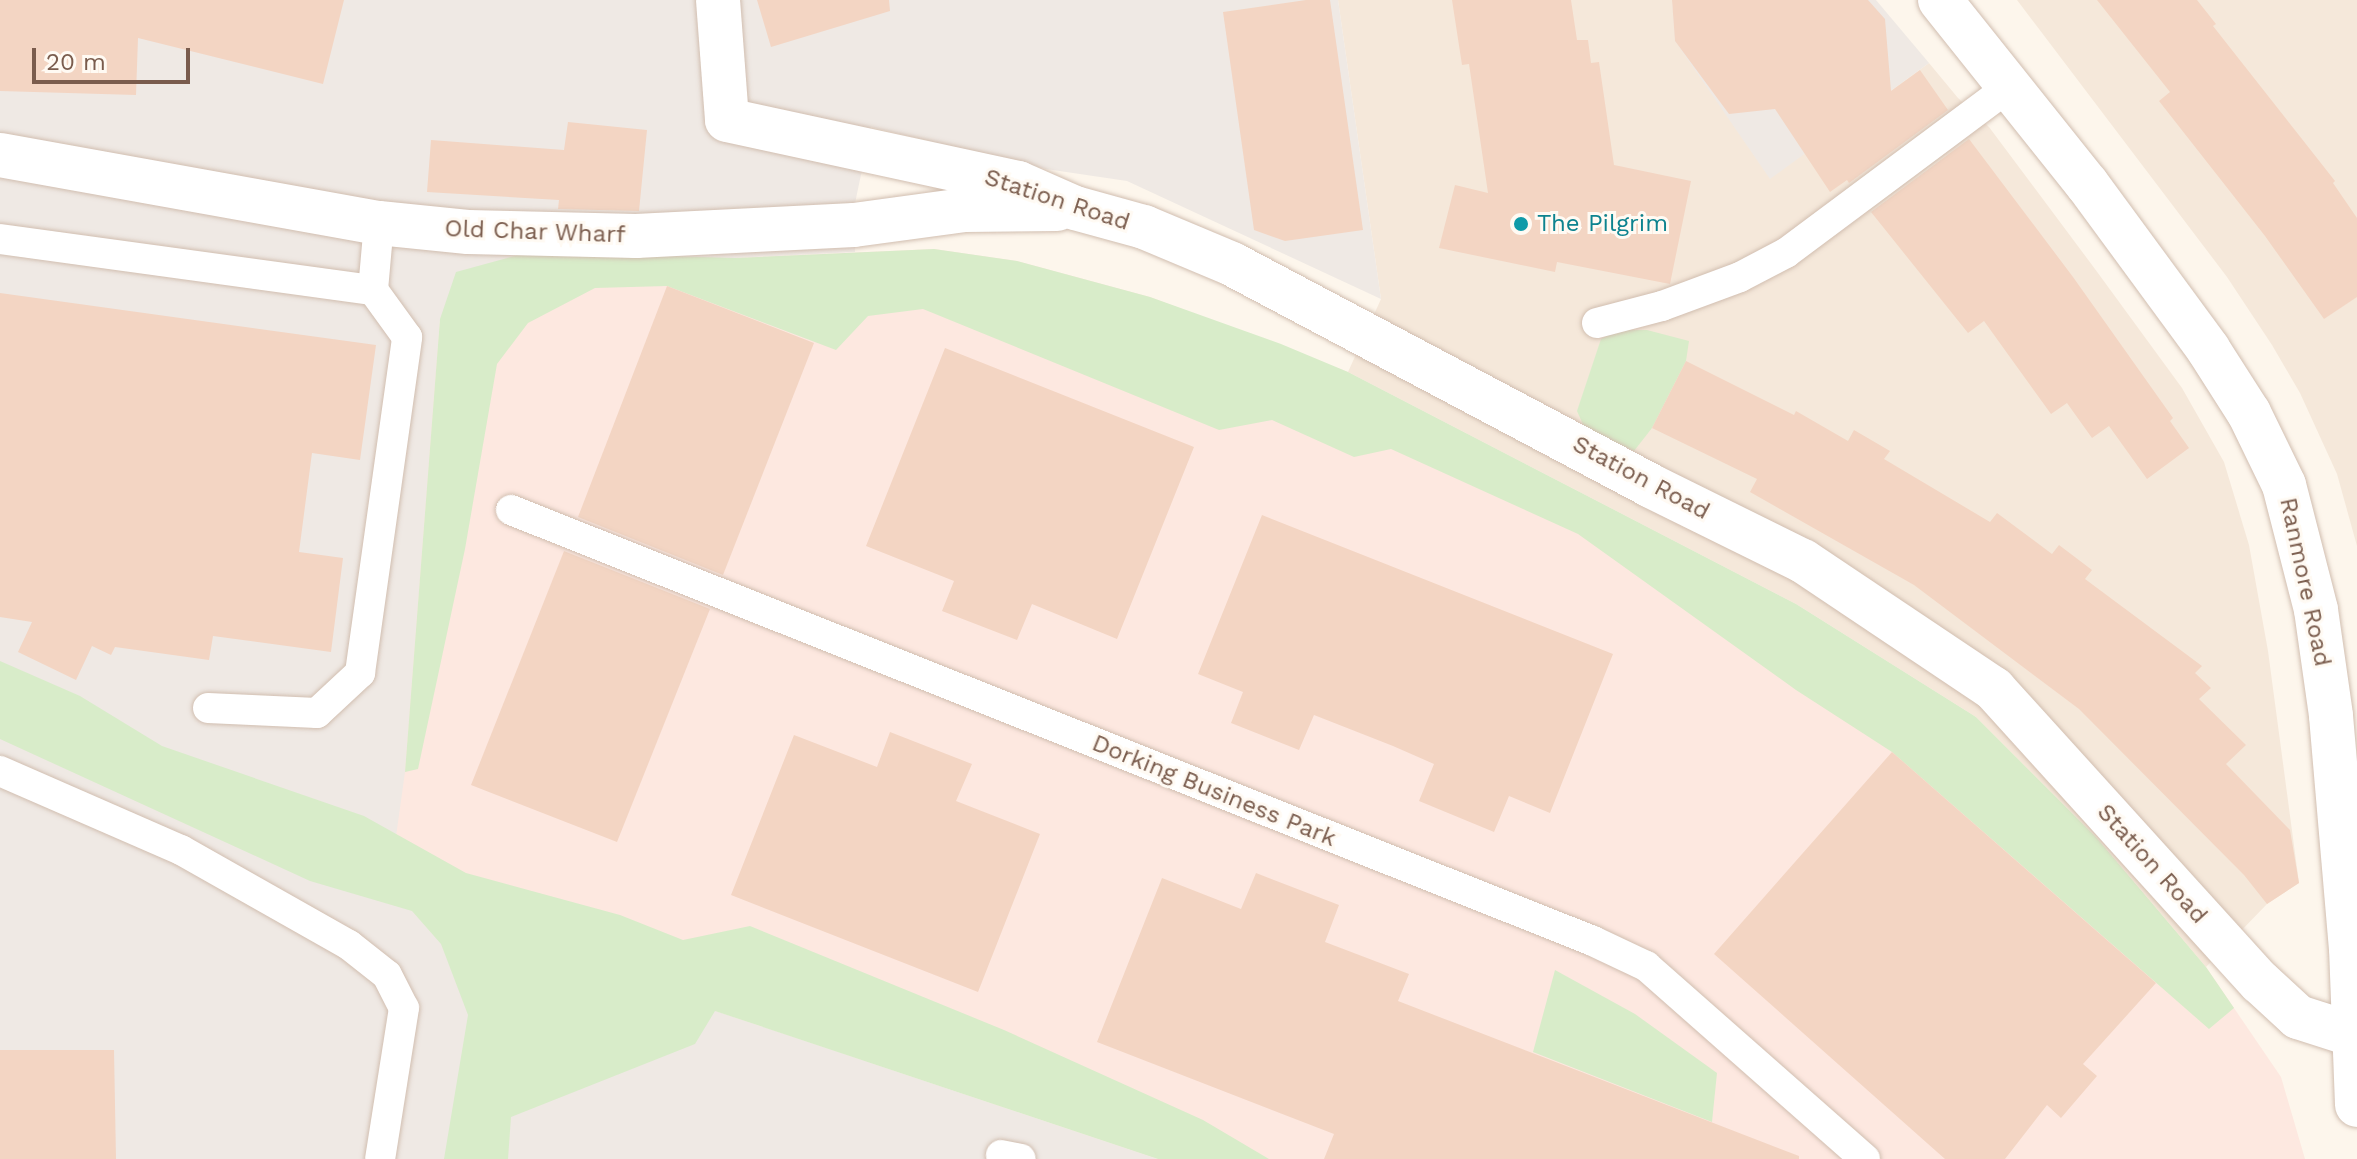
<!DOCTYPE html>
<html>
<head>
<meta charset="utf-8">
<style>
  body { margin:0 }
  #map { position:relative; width:2357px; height:1159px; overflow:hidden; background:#fdf6ec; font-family:"Work Sans",sans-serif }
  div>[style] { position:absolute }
  .residential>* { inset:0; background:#f5e8da }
  .commercial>* { inset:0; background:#fde8e0 }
  .industrial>* { inset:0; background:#efe9e4 }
  .green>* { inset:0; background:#d8ecc9 }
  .building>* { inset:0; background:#f3d5c3 }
  .roads { filter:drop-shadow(0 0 2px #d1beb0) drop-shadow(0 0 2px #d1beb0) }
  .service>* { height:30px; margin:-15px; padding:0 15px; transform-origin:15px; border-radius:15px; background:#fff }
  .pedestrian>* { height:44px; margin:-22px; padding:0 22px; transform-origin:22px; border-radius:22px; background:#fff }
  .minor>* { height:44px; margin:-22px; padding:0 22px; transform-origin:22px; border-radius:22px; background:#fff }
  .tertiary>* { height:44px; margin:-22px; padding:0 22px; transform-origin:22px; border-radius:22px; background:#fff }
  .dots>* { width:22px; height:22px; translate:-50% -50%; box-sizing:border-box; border:4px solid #fffaf3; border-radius:50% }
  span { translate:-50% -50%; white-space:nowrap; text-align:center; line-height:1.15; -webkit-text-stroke:6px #fffaf3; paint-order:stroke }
  .street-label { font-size:24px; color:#7a5c4d }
  .culture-label { font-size:24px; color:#0d838f }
  .left { translate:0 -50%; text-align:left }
  .scale { position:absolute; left:32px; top:48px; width:158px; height:36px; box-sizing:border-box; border:4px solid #7a5c4d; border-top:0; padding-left:10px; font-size:24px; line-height:28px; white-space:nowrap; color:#7a5c4d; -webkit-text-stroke:6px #fffaf3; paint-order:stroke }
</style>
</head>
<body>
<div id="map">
  <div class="residential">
    <div style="clip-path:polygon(1338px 0,1672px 0,1676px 41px,1770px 178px,1929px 63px,1958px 98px,1989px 127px,2095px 269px,2182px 388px,2224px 462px,2249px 545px,2268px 651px,2299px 883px,2267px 904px,2206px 967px,2096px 837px,1976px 717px,1796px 604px,1348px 372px,1381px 299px)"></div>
    <div style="clip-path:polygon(2017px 0,2357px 0,2357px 546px,2337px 474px,2300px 393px,2272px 345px,2227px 277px)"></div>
  </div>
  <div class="commercial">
    <div style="clip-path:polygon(934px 249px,1017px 261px,1150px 297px,1348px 372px,1796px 604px,1976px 717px,2096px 837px,2206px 967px,2281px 1077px,2305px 1159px,1158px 1159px,387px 901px,440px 319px,735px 258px)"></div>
  </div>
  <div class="industrial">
    <div style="clip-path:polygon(0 0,1338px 0,1381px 299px,1127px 181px,1046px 169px,871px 127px,854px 208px,855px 252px,735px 258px,440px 319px,405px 772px,387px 901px,1158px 1159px,0 1159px)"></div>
    <div style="clip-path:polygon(1672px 0,1876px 0,1929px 63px,1770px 179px,1675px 41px)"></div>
  </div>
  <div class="green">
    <div style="clip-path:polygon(934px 249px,1017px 261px,1150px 297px,1281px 344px,1348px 372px,1796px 604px,1976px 717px,2096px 837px,2206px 967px,2234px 1008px,2209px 1029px,1892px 752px,1796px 690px,1578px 534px,1391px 449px,1354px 457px,1272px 420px,1219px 430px,923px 309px,868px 316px,836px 350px,667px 286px,595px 288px,528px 323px,497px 364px,465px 549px,418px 769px,405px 772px,440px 319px,456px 272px,529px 252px,735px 258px)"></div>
    <div style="clip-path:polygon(1618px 330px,1647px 330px,1689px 341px,1686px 361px,1652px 428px,1634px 451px,1585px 429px,1577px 411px,1601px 339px)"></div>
    <div style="clip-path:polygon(0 661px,80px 696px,162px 746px,364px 816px,466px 873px,620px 915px,683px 940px,750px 926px,1004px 1030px,1203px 1120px,1269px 1159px,1158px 1159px,715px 1011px,695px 1044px,511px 1117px,508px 1159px,444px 1159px,468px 1015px,441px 944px,412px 911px,310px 881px,0 739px)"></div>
    <div style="clip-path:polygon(1555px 970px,1635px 1014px,1717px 1073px,1712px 1122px,1533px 1052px)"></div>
  </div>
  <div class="building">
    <div style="clip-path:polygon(0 0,344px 0,323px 84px,138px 38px,136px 95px,0 91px)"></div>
    <div style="clip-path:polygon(757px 0,889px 0,890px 11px,771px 47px)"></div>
    <div style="clip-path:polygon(1306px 0,1330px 0,1363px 230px,1285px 241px,1254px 230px,1223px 12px)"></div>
    <div style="clip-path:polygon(1452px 0,1571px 0,1577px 40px,1588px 40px,1591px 63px,1599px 62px,1614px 165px,1691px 181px,1670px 284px,1557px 262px,1555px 272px,1439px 248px,1455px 185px,1488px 193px,1469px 64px,1462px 65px)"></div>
    <div style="clip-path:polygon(1672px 0,1868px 0,1885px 19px,1891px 91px,1920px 70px,1948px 110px,1849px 183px,1847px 180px,1830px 192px,1775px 109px,1729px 114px,1675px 41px)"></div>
    <div style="clip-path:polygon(2097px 0,2197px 0,2216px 24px,2213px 26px,2335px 181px,2333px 183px,2357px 218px,2357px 297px,2324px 319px,2265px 236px,2159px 101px,2170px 92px)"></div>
    <div style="clip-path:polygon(568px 122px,647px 130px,639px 211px,558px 209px,559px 200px,427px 192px,431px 140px,564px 150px)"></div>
    <div style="clip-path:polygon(1969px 139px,2073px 277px,2173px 418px,2170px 421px,2189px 448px,2147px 479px,2109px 426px,2092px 438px,2067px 403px,2051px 414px,1984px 321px,1968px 333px,1871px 212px)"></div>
    <div style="clip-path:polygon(667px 286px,814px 343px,723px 575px,578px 517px)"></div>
    <div style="clip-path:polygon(0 293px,376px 345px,360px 460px,312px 453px,299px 552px,343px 558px,331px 652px,213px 636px,209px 660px,115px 647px,111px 655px,92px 646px,76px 680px,18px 652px,32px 622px,0 617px)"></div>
    <div style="clip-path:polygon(945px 348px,1194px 447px,1117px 639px,1032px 604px,1017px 640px,942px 611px,954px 581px,866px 546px)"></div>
    <div style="clip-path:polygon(1686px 361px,1794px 415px,1796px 411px,1848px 441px,1854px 430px,1890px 451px,1884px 459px,1990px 522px,1997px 513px,2052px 554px,2059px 545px,2092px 570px,2085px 579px,2202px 666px,2195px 673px,2211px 688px,2199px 699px,2246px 745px,2226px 764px,2290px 830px,2299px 883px,2267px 904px,2244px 875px,2079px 709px,1914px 585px,1750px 492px,1757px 479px,1652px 428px)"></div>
    <div style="clip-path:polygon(1262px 515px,1613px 654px,1550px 813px,1509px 796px,1494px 832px,1419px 801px,1434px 764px,1393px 746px,1314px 715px,1299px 750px,1231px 723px,1243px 692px,1198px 674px)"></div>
    <div style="clip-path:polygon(564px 551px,710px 609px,617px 842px,471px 785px)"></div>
    <div style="clip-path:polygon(890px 732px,972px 764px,956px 801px,1040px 834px,978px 992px,731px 895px,794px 735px,877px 767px)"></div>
    <div style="clip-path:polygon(1892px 752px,2156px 983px,2083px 1064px,2097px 1076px,2061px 1118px,2047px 1105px,2005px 1159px,1945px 1159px,1714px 954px)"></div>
    <div style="clip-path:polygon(1256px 873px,1339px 905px,1325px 942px,1409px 974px,1398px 1001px,1799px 1156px,1799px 1159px,1324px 1159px,1334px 1134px,1097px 1042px,1162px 878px,1241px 909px)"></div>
    <div style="clip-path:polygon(0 1050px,114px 1050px,116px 1159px,0 1159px)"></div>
  </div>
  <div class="roads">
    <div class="service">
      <div style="left:0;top:239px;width:376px;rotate:7.8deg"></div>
      <div style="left:1597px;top:323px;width:67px;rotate:-14.7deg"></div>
      <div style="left:1662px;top:306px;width:83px;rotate:-20.4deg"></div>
      <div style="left:1740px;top:277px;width:52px;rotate:-27.6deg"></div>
      <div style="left:1786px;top:253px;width:279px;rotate:-36.7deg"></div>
      <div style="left:511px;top:510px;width:1165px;rotate:21.72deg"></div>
      <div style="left:1593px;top:941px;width:59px;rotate:25.3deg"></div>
      <div style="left:1646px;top:966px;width:292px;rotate:41.4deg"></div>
      <div style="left:208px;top:708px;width:109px;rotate:2.6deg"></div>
      <div style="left:317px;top:713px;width:59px;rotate:-42.9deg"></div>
      <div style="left:360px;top:673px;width:339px;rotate:-82deg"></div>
      <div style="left:407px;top:337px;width:58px;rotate:-125.9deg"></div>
      <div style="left:373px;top:290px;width:67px;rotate:-84.9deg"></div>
      <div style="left:0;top:771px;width:197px;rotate:23.6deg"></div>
      <div style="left:181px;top:850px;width:193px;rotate:29.5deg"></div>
      <div style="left:349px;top:945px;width:48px;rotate:38.3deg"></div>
      <div style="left:387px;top:975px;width:37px;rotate:63deg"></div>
      <div style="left:404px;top:1008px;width:153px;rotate:99deg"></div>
      <div style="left:1001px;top:1155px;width:20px;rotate:11deg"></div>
    </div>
    <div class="pedestrian">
      <div style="left:718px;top:0;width:120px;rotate:85.7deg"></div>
    </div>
    <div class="minor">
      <div style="left:727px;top:120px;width:298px;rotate:12.2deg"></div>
      <div style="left:1018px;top:183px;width:62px;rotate:23.7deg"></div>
      <div style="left:1075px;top:208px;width:72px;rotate:15.4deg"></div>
      <div style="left:1144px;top:227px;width:95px;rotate:22.8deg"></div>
      <div style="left:1232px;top:264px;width:474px;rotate:27.9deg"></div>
      <div style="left:1651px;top:486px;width:169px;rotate:26.3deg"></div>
      <div style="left:1803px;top:561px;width:230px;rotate:33.8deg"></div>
      <div style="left:1994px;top:689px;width:396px;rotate:47.8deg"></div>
      <div style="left:2260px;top:982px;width:52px;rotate:42.6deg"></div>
      <div style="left:2298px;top:1017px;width:59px;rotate:17.8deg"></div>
      <div style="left:0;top:155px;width:385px;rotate:10.2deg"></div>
      <div style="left:379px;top:223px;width:89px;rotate:5.8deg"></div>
      <div style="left:468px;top:232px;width:168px;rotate:1.4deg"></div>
      <div style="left:636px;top:236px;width:218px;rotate:-2.9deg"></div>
      <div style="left:854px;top:225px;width:112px;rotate:-7.7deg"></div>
      <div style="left:965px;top:210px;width:92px;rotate:-0.6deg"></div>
    </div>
    <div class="tertiary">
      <div style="left:1940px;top:0;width:236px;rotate:51.4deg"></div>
      <div style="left:2087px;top:184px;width:205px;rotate:53.7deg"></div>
      <div style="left:2208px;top:349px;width:76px;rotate:57.4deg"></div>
      <div style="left:2249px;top:413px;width:80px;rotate:64.1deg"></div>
      <div style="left:2284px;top:485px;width:129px;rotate:75.6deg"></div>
      <div style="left:2316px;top:610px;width:107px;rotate:81.9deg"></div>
      <div style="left:2331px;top:716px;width:233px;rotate:85.1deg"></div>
      <div style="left:2351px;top:948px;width:157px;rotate:87.8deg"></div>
    </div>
  </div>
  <div class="dots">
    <div style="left:1521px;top:224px;background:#0f9aa8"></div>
  </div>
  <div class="street-label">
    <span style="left:1057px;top:200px;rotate:18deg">Station Road</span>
    <span style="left:535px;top:232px;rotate:2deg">Old Char Wharf</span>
    <span style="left:1641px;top:478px;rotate:28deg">Station Road</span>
    <span style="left:2305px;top:582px;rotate:78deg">Ranmore Road</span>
    <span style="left:1214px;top:791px;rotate:22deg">Dorking Business Park</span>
    <span style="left:2152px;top:864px;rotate:48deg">Station Road</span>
  </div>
  <div class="culture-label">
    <span class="left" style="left:1537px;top:224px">The Pilgrim</span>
  </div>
  <div class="scale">20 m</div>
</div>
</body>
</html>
